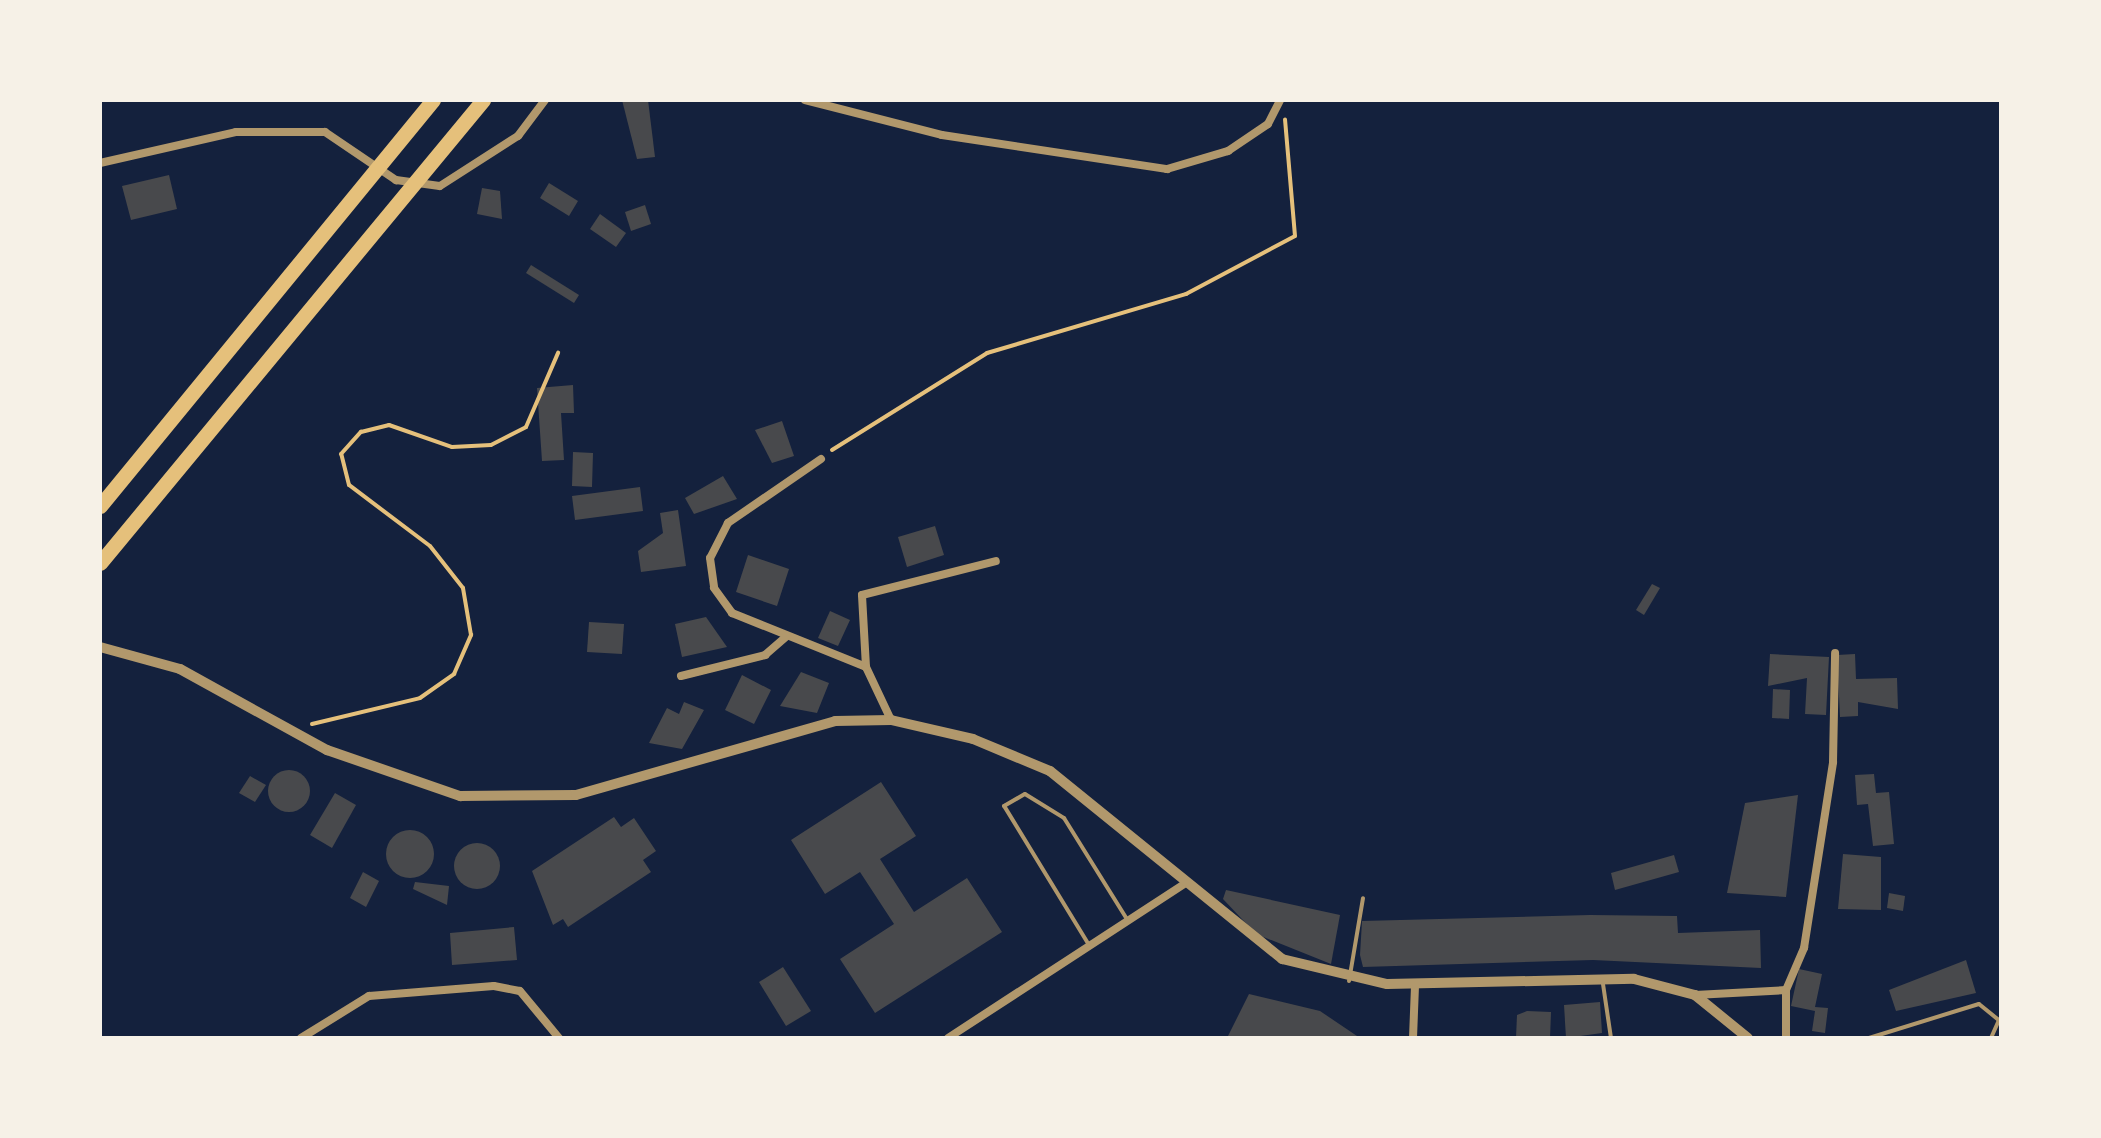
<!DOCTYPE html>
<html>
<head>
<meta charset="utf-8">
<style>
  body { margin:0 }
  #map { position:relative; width:2101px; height:1138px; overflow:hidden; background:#14213d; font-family:Lato,sans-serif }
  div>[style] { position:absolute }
  .building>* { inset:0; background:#48494c }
  .round { border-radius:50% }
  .path>* { height:4px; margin:-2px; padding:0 2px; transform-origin:2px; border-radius:2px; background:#e5c07b }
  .service>* { height:4px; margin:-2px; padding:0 2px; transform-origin:2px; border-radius:2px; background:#b1986c }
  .minor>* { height:8px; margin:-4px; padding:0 4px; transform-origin:4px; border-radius:4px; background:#b1986c }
  .tertiary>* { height:10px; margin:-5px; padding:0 5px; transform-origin:5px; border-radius:5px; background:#b1986c }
  .motorway>* { height:15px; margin:-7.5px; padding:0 7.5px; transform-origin:7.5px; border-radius:7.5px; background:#e5c07b }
  span { translate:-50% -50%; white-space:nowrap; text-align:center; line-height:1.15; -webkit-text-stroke:9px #f6f1e7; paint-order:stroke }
  .frame { position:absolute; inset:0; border:102px solid #f6f1e7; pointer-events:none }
</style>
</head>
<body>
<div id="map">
  <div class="building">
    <div style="clip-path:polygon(622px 100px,648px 100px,655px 157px,637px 159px)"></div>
    <div style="clip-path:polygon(169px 175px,177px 209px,131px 220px,122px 186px)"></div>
    <div style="clip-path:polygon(549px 183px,578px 201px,569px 216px,540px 198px)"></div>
    <div style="clip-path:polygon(482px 188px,500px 191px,502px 219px,477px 214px)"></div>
    <div style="clip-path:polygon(645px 205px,651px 224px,631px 231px,625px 212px)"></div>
    <div style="clip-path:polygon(600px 214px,626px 233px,616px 247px,590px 229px)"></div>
    <div style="clip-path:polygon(531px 265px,579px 295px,574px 303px,526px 273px)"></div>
    <div style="clip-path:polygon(573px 385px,574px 413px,561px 413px,564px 460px,542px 461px,537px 388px)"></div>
    <div style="clip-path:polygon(782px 421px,794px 456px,772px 463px,755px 430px)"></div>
    <div style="clip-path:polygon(573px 452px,593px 453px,592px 487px,572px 486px)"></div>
    <div style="clip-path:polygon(723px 476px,737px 499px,694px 514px,685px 498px)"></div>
    <div style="clip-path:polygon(640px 487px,643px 511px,575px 520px,572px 496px)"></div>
    <div style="clip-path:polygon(678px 510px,686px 566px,641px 572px,638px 551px,663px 533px,660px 513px)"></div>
    <div style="clip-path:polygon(935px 526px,944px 555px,907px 567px,898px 537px)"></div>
    <div style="clip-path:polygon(748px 555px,789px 569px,777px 606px,736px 592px)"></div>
    <div style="clip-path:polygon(1652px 584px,1660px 588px,1644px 615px,1636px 610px)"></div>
    <div style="clip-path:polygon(830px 611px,850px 620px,838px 646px,818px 638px)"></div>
    <div style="clip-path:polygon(706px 617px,727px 647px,682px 657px,675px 624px)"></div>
    <div style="clip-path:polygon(589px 622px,624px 624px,622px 654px,587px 652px)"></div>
    <div style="clip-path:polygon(1770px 654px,1829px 657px,1826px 715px,1805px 714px,1807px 678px,1768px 686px)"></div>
    <div style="clip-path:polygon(1855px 654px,1856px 679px,1897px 678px,1898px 709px,1858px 702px,1858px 716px,1840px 717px,1837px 655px)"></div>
    <div style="clip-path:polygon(801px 672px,829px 683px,817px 713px,780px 706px)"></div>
    <div style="clip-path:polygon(742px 675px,771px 690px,754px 724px,725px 710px)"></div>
    <div style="clip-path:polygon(1773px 689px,1790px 690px,1789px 719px,1772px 718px)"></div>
    <div style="clip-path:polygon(684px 702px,704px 710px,682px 749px,649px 743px,667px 708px,679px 714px)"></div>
    <div class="round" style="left:268px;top:770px;width:42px;height:42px"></div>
    <div style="clip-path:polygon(1874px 774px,1876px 793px,1889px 792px,1894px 844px,1873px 846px,1868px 804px,1857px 805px,1855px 775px)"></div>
    <div style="clip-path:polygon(250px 776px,266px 785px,255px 802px,239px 793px)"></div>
    <div style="clip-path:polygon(881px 782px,916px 836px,880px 859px,914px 912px,967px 878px,1002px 932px,875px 1013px,840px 959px,894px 924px,860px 872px,825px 894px,791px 840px)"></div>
    <div style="clip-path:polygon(335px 793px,356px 805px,332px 848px,310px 835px)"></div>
    <div style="clip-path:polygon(1798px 795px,1786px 897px,1727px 893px,1745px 803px)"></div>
    <div style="clip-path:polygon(614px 817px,621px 827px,634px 818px,656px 851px,643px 860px,651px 872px,568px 927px,563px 919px,553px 925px,532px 871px)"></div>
    <div class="round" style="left:386px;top:830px;width:48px;height:48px"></div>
    <div class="round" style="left:454px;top:843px;width:46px;height:46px"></div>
    <div style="clip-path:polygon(1843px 854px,1881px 857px,1881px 910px,1838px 909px)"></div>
    <div style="clip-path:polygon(1674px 855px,1679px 872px,1615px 890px,1611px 873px)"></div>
    <div style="clip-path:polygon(363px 872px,379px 881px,366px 907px,350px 898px)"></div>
    <div style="clip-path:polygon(415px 882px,449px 886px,447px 905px,413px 889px)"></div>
    <div style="clip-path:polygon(1226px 890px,1340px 915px,1331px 964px,1256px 934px,1223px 899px)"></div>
    <div style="clip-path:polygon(1889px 893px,1905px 896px,1903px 911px,1887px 908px)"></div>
    <div style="clip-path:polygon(1590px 915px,1677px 916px,1678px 933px,1760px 930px,1761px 968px,1593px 960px,1363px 967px,1360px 955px,1362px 921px)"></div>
    <div style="clip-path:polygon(514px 927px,517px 960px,452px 965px,450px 933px)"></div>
    <div style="clip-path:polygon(1966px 960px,1976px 993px,1896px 1011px,1889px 990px)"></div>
    <div style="clip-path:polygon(783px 967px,811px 1011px,786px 1026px,759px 982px)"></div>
    <div style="clip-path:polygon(1799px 969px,1822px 974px,1815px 1007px,1828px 1008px,1825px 1033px,1812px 1031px,1815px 1011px,1791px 1006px)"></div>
    <div style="clip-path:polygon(1249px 994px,1320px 1011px,1360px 1038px,1227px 1038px)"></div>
    <div style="clip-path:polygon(1600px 1002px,1602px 1033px,1566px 1038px,1564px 1005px)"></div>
    <div style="clip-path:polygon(1527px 1011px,1551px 1012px,1550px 1038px,1516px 1038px,1517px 1015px)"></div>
  </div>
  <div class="path">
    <div style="left:832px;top:450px;width:183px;rotate:-32deg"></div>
    <div style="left:987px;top:353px;width:208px;rotate:-16.5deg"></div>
    <div style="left:1186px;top:294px;width:123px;rotate:-28deg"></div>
    <div style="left:1295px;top:236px;width:117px;rotate:-94.9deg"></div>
    <div style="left:312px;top:724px;width:111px;rotate:-13.5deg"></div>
    <div style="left:420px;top:698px;width:42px;rotate:-35.2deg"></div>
    <div style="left:454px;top:674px;width:43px;rotate:-66.4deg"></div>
    <div style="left:471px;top:635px;width:48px;rotate:-99.7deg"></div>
    <div style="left:463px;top:588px;width:53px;rotate:-128.2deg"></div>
    <div style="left:430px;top:546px;width:101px;rotate:-143deg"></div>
    <div style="left:349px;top:485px;width:32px;rotate:-104deg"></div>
    <div style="left:341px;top:454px;width:30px;rotate:-48deg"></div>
    <div style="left:361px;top:432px;width:29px;rotate:-14deg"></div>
    <div style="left:389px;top:425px;width:67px;rotate:19.2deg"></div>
    <div style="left:452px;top:447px;width:39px;rotate:-3deg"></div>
    <div style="left:491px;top:445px;width:39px;rotate:-27deg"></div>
    <div style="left:526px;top:427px;width:81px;rotate:-66.6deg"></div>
  </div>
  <div class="service">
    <div style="left:1089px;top:945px;width:163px;rotate:-121.4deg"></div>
    <div style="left:1004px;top:806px;width:24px;rotate:-30deg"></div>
    <div style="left:1025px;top:794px;width:46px;rotate:31.6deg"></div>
    <div style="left:1064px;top:818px;width:121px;rotate:58.1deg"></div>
    <div style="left:1349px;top:981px;width:84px;rotate:-80.4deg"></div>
    <div style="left:1603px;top:984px;width:55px;rotate:81.6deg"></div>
    <div style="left:1869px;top:1038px;width:115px;rotate:-17.2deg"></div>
    <div style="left:1979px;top:1004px;width:26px;rotate:39deg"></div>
    <div style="left:1999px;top:1020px;width:20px;rotate:114deg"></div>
  </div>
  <div class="minor">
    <div style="left:805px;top:100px;width:141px;rotate:14.3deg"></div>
    <div style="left:942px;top:135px;width:228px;rotate:8.6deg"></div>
    <div style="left:1167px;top:169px;width:64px;rotate:-16.4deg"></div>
    <div style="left:1228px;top:151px;width:48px;rotate:-34deg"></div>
    <div style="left:1268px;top:124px;width:27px;rotate:-63deg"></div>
    <div style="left:100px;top:163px;width:139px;rotate:-12.8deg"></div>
    <div style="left:236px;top:132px;width:89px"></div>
    <div style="left:325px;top:132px;width:86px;rotate:34.1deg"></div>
    <div style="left:396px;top:180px;width:44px;rotate:7.8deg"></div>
    <div style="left:440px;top:186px;width:93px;rotate:-32.7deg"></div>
    <div style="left:518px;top:136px;width:45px;rotate:-53.1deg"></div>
    <div style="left:821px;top:459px;width:113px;rotate:145.5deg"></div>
    <div style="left:728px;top:523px;width:39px;rotate:117deg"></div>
    <div style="left:710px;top:558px;width:30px;rotate:82deg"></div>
    <div style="left:714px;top:588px;width:31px;rotate:54deg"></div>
    <div style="left:732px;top:613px;width:144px;rotate:21.9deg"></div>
    <div style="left:866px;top:667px;width:59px;rotate:64.7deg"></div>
    <div style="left:866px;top:667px;width:72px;rotate:-93.2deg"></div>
    <div style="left:862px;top:595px;width:138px;rotate:-14.2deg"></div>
    <div style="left:681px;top:676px;width:87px;rotate:-14deg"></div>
    <div style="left:765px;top:655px;width:29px;rotate:-41deg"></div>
    <div style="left:1695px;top:995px;width:91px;rotate:-3.1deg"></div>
    <div style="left:301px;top:1038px;width:80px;rotate:-31.7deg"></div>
    <div style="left:369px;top:996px;width:125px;rotate:-4.6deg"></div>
    <div style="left:494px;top:986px;width:26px;rotate:11deg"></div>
    <div style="left:520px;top:991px;width:61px;rotate:50.3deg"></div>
    <div style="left:948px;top:1038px;width:282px;rotate:-33.1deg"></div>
    <div style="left:1413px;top:1038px;width:52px;rotate:-87.8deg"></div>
    <div style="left:1786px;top:1038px;width:48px;rotate:-90deg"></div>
    <div style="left:1786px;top:990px;width:46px;rotate:-66.8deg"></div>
    <div style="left:1804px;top:948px;width:188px;rotate:-81.1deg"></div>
    <div style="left:1833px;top:762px;width:109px;rotate:-88.9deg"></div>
  </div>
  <div class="tertiary">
    <div style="left:100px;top:647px;width:83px;rotate:15.4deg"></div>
    <div style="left:180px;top:669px;width:168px;rotate:28.9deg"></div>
    <div style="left:327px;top:750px;width:141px;rotate:19.1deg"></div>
    <div style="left:460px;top:796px;width:116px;rotate:-0.5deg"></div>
    <div style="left:576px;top:795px;width:269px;rotate:-15.9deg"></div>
    <div style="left:835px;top:721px;width:56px;rotate:-1deg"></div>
    <div style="left:891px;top:720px;width:84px;rotate:13deg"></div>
    <div style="left:973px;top:739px;width:83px;rotate:22.6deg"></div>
    <div style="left:1050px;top:771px;width:299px;rotate:39deg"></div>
    <div style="left:1282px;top:959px;width:108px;rotate:13.4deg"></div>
    <div style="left:1387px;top:984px;width:247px;rotate:-1.2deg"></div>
    <div style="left:1634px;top:979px;width:63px;rotate:14.7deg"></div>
    <div style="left:1695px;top:995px;width:68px;rotate:39.1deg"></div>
  </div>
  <div class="motorway">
    <div style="left:100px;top:506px;width:525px;rotate:-50.64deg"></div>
    <div style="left:100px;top:563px;width:601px;rotate:-50.4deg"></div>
  </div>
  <div class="frame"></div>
</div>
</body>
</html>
